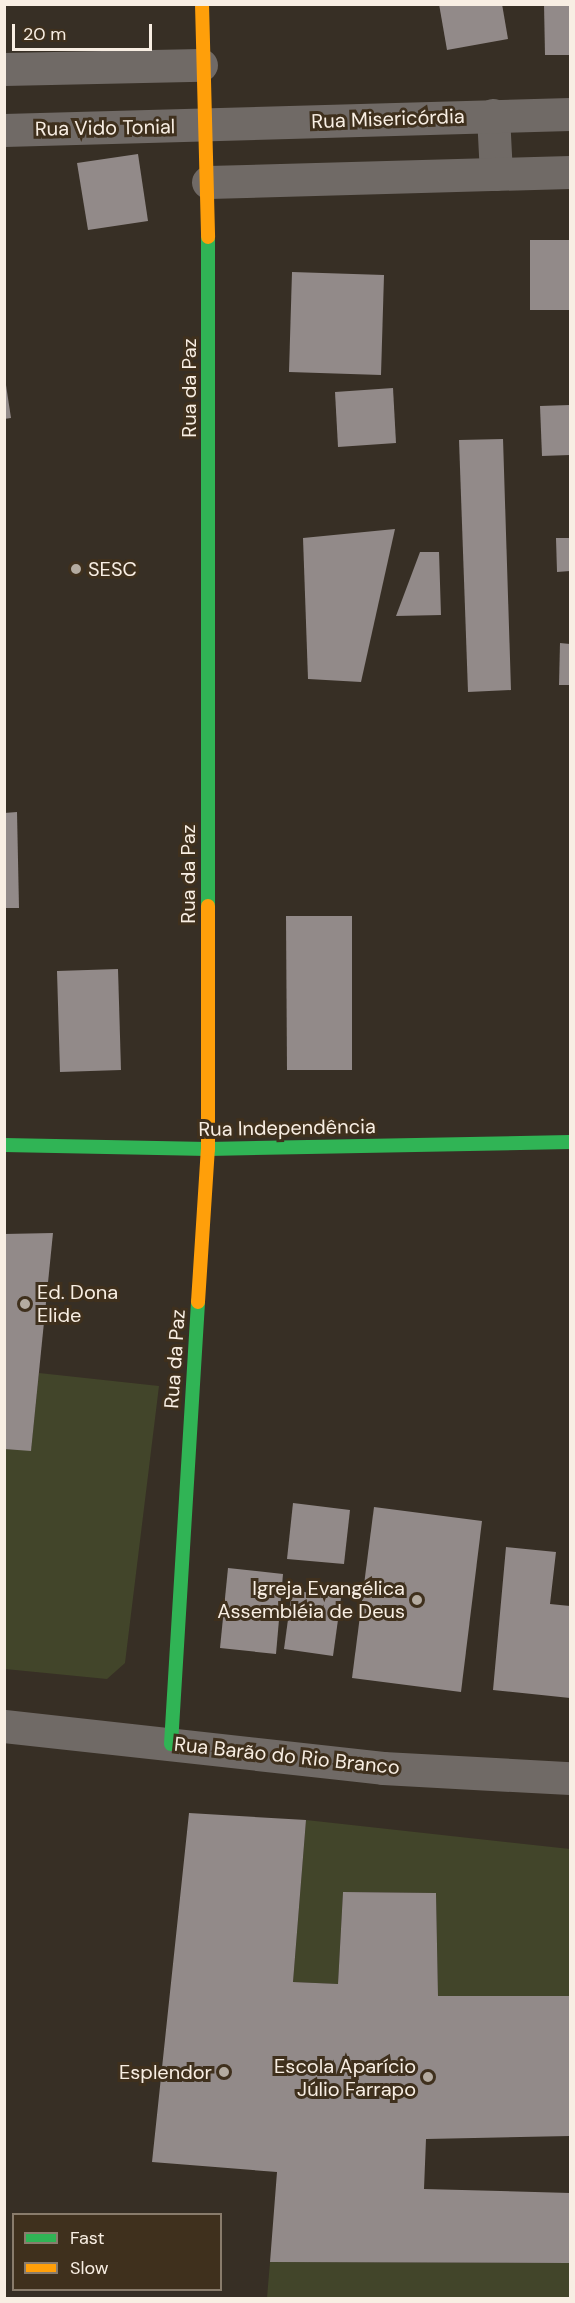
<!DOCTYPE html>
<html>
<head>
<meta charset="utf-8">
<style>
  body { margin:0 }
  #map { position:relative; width:575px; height:2303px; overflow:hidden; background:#372f25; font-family:"DM Sans",sans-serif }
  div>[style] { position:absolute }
  .green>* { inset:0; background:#42452a }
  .building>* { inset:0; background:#928a89 }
  .street>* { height:33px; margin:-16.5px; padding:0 16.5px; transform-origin:16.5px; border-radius:16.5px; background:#706a66 }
  .fast>* { height:14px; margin:-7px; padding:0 7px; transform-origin:7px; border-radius:7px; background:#30b455 }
  .slow>* { height:14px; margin:-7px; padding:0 7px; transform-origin:7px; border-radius:7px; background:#ff9f0a }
  .dots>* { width:16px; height:16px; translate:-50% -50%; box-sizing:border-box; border:3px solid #3f301d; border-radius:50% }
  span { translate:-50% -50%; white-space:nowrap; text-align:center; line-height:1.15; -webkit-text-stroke:6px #3f301d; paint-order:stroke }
  .street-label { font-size:20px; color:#f8eee3 }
  .poi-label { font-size:20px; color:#f8eee3 }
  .left { translate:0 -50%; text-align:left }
  .right { translate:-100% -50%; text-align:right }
  .frame { position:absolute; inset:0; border:6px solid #f8eee3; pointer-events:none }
  .legend { position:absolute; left:12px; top:2213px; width:210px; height:78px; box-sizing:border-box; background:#3f301d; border:2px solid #897c6c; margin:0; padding:8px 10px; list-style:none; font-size:18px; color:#f8eee3 }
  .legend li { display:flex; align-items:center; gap:12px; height:30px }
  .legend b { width:30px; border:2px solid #897c6c }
  .scale { position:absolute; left:12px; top:24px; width:140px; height:27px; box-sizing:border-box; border:3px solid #f8eee3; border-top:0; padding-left:8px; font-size:18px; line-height:21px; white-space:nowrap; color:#f8eee3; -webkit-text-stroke:4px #3f301d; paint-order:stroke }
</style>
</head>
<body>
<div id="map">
  <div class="green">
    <div style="clip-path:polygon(39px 1373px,159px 1386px,125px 1663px,107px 1679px,5px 1669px,4px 1449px,31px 1450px)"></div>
    <div style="clip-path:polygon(306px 1820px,570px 1849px,570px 1996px,438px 1996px,436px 1893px,343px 1892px,338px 1984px,293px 1982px)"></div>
    <div style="clip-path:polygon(270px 2262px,570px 2263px,570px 2298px,267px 2298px)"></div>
  </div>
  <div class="building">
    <div style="clip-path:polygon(439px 4px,502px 4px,508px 39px,447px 50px)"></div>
    <div style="clip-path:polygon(544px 4px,570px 4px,570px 55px,545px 55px)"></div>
    <div style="clip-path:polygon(138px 154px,148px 221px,88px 230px,77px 163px)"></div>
    <div style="clip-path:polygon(530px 240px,570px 240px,570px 310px,530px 310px)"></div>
    <div style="clip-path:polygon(292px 272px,384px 275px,381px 375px,289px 372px)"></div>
    <div style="clip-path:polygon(4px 372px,11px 418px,4px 419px)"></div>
    <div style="clip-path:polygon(393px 388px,396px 443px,338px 447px,335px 392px)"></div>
    <div style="clip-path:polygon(570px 405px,570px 455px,542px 456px,540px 406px)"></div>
    <div style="clip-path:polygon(503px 439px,511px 690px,468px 692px,459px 440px)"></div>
    <div style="clip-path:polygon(395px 529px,361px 682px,308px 679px,303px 538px)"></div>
    <div style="clip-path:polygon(556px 538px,570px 538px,570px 571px,557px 572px)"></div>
    <div style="clip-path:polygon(420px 552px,439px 552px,441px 615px,396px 616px)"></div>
    <div style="clip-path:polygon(560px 643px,570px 644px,570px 685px,559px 685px)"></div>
    <div style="clip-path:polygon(17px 812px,19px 908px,4px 908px,4px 813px)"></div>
    <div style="clip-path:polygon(286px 916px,352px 916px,352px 1070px,287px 1070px)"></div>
    <div style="clip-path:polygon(118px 969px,121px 1070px,60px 1072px,57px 971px)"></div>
    <div style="clip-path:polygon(53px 1233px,31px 1451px,4px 1449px,4px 1234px)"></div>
    <div style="clip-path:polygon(293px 1503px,350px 1510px,344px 1564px,287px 1559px)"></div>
    <div style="clip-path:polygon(374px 1507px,482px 1521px,461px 1692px,352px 1678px)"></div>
    <div style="clip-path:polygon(506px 1547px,556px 1552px,550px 1604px,570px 1606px,570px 1698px,493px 1690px)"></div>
    <div style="clip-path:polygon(228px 1568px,283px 1574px,276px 1654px,220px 1648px)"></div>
    <div style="clip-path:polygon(292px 1590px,341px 1598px,333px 1656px,284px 1649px)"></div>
    <div style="clip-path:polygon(189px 1813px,306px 1820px,293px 1982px,338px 1984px,343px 1892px,436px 1893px,438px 1996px,570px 1996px,570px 2136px,426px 2139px,424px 2189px,570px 2193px,570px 2263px,270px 2262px,277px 2172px,152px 2162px)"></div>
  </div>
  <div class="street">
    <div style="left:4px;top:69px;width:197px;rotate:-1.2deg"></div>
    <div style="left:493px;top:115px;width:59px;rotate:87.1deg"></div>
    <div style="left:4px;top:130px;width:566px;rotate:-1.62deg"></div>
    <div style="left:208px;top:182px;width:362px;rotate:-1.6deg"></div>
    <div style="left:4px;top:1726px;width:381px;rotate:6.3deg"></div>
    <div style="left:383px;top:1768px;width:187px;rotate:3.1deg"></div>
  </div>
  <div class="fast">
    <div style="left:208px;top:237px;width:669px;rotate:90deg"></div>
    <div style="left:4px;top:1145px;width:204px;rotate:1.1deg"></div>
    <div style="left:208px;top:1149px;width:362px;rotate:-1.1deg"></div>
    <div style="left:171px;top:1744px;width:443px;rotate:-86.5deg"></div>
  </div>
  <div class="slow">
    <div style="left:202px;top:4px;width:233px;rotate:88.5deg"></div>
    <div style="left:198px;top:1302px;width:153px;rotate:-86.3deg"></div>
    <div style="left:208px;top:1149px;width:243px;rotate:-90deg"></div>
  </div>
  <div class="dots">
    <div style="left:76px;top:569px;background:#b4aba0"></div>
    <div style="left:25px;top:1304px;background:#b4aba0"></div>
    <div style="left:417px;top:1600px;background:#b4aba0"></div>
    <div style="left:224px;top:2072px;background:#b4aba0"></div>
    <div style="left:428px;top:2077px;background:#b4aba0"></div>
  </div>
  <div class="street-label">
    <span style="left:388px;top:119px;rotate:-2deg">Rua Misericórdia</span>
    <span style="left:105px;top:128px;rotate:-1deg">Rua Vido Tonial</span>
    <span style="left:189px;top:388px;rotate:-90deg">Rua da Paz</span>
    <span style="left:188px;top:874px;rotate:-90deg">Rua da Paz</span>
    <span style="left:287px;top:1128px;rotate:-1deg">Rua Independência</span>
    <span style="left:175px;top:1359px;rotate:-86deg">Rua da Paz</span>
    <span style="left:287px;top:1756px;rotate:6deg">Rua Barão do Rio Branco</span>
  </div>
  <div class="poi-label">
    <span class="left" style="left:88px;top:569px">SESC</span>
    <span class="left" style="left:37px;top:1304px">Ed. Dona<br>Elide</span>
    <span class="right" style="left:405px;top:1600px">Igreja Evangélica<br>Assembléia de Deus</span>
    <span class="right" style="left:416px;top:2078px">Escola Aparício<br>Júlio Farrapo</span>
    <span class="right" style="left:212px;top:2072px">Esplendor</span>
  </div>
  <div class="frame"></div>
  <ul class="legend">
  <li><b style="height:8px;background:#30b455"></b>Fast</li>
  <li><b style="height:8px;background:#ff9f0a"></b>Slow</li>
  </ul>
  <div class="scale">20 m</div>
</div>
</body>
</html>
